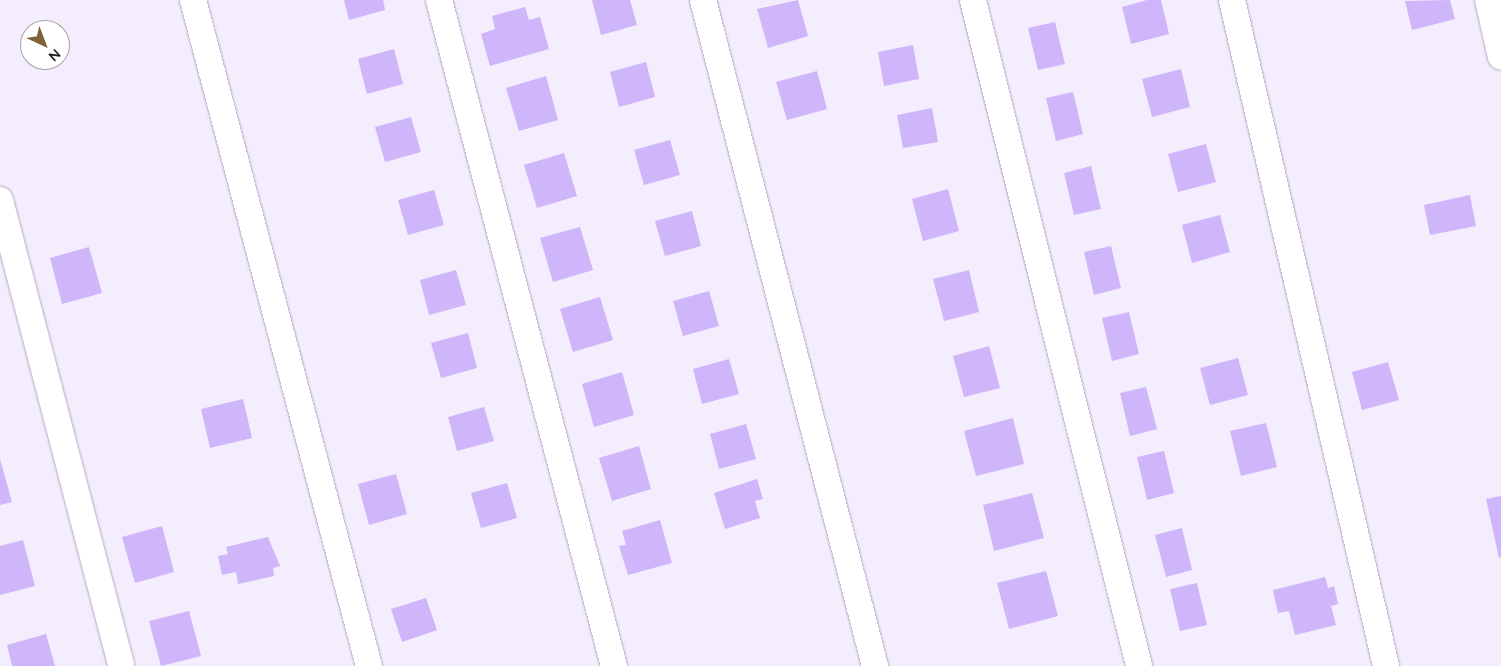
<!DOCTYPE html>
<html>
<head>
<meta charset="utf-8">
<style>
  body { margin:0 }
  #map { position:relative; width:1501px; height:666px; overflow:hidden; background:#f3edfe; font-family:Quicksand,sans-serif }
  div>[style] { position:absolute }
  .building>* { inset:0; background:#cfb5f9 }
  .roads { filter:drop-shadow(0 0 1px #b1aabe) drop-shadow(0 0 1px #b1aabe) }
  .street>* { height:26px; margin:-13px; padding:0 13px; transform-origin:13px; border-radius:13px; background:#fff }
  span { translate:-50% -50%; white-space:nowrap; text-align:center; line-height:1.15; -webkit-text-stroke:4.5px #fff; paint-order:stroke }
  .north { position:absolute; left:20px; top:20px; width:50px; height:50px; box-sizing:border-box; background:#fff; border:1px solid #a3a3a5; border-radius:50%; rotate:137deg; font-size:14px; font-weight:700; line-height:20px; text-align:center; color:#1a181f }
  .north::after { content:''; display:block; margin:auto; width:18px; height:22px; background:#7c6234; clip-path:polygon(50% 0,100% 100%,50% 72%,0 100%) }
</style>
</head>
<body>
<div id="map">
  <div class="building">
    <div style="clip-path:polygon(344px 0,383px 0,385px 10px,349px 20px)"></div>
    <div style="clip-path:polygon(592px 0,630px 0,637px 25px,601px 35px)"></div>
    <div style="clip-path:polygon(798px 0,808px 36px,768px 48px,757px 9px)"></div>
    <div style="clip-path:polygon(1147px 0,1161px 0,1169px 34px,1131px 44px,1122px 7px)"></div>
    <div style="clip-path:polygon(1450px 0,1455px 19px,1412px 30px,1405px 1px)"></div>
    <div style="clip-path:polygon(525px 7px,529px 20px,540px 17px,549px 49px,490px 66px,481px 34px,495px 29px,492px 16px)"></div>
    <div style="clip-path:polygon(1055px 22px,1065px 64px,1038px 70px,1028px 28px)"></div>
    <div style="clip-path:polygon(913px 45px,919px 79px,884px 86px,878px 52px)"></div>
    <div style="clip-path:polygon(394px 49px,403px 84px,367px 94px,358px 59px)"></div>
    <div style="clip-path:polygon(646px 62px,655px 97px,619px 107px,610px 72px)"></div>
    <div style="clip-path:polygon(1181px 69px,1190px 107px,1152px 117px,1142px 79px)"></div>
    <div style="clip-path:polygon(817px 71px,827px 109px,787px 120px,776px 82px)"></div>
    <div style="clip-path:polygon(546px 76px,558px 120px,519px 131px,506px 88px)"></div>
    <div style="clip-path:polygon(1073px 92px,1083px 134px,1056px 141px,1046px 98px)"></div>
    <div style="clip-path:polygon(932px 108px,938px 142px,903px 148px,897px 115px)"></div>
    <div style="clip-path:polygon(411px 117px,421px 152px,385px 162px,375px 127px)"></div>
    <div style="clip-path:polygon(670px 140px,680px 175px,644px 185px,634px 150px)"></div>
    <div style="clip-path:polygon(1206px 144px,1216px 182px,1178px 192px,1168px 154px)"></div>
    <div style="clip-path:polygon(564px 153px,577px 196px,537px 208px,524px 165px)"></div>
    <div style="clip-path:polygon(1091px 166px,1101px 209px,1074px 215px,1064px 173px)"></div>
    <div style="clip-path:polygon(948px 189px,959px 231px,923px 241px,912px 199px)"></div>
    <div style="clip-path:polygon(434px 190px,444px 225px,408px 235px,398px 200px)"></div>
    <div style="clip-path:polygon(1470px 195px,1476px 226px,1430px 235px,1424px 205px)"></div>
    <div style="clip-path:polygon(692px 211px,701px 246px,665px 256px,655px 221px)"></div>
    <div style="clip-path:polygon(1220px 215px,1230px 252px,1192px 263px,1182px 225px)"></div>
    <div style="clip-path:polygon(580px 227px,593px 270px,553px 282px,540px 238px)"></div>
    <div style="clip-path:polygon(1111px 246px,1121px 288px,1094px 295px,1084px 252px)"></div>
    <div style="clip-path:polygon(89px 247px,102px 293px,62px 304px,50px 258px)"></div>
    <div style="clip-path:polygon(456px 270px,466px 305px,429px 315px,420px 280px)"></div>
    <div style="clip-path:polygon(969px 270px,979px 312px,944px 321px,933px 279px)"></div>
    <div style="clip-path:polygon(709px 291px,719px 326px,683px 336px,673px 301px)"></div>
    <div style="clip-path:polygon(600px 297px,613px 340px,573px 352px,560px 309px)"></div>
    <div style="clip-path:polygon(1129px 312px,1139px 354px,1112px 361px,1102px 318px)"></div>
    <div style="clip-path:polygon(468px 333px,477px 368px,441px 378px,431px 343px)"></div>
    <div style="clip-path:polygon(989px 346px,1000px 388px,964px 397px,953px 356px)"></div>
    <div style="clip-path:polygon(1238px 358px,1248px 395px,1210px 405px,1200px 368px)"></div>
    <div style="clip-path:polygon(729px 359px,739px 394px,702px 404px,693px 369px)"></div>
    <div style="clip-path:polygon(1388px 362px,1399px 400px,1362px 410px,1352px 372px)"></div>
    <div style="clip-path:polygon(622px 372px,634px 415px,594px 427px,582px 384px)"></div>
    <div style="clip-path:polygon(1146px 387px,1157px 429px,1130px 436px,1120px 393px)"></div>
    <div style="clip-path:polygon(243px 399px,252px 438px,210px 448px,201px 409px)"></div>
    <div style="clip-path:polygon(484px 407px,494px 441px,457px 451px,448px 417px)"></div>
    <div style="clip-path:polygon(1013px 418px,1024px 464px,976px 476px,964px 431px)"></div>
    <div style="clip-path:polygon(1266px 423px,1277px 467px,1241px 476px,1230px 431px)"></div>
    <div style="clip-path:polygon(746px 424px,756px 459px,719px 469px,710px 434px)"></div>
    <div style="clip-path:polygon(639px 446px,651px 489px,612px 501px,599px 458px)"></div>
    <div style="clip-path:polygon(1164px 451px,1174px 493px,1147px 500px,1137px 457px)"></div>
    <div style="clip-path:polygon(0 459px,12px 502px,0 505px)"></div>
    <div style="clip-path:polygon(396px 474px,407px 514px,369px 525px,358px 484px)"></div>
    <div style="clip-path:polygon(757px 479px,763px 499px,755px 501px,760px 518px,725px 529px,714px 493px)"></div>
    <div style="clip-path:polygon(507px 483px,517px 518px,481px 528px,471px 493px)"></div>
    <div style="clip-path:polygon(1032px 493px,1044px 538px,994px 551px,983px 505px)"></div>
    <div style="clip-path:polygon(1501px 496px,1501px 557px,1499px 558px,1486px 499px)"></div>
    <div style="clip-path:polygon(660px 520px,672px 563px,628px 575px,619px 546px,626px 545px,622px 531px)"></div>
    <div style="clip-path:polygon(162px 526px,174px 572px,135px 583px,122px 537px)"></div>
    <div style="clip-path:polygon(1182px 528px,1192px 570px,1166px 577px,1155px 535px)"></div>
    <div style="clip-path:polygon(268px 537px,280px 566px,273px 568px,274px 576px,238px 584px,236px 572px,222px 575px,218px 556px,228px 554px,226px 547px)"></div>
    <div style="clip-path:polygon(23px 540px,35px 586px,0 595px,0 546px)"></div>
    <div style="clip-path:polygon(1046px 571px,1058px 616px,1009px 629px,997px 583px)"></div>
    <div style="clip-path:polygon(1325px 577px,1328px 588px,1334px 586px,1338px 604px,1331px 606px,1336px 625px,1295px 635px,1289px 611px,1278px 613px,1273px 590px)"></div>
    <div style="clip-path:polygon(1197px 583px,1207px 625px,1180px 631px,1170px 589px)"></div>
    <div style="clip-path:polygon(426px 598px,437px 630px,402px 642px,391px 609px)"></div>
    <div style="clip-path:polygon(189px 611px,201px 656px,161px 666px,149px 621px)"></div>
    <div style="clip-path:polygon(46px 634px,55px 666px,12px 666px,7px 645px)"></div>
  </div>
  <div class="roads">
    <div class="street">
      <div style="left:193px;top:0;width:689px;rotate:75.2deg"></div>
      <div style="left:439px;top:0;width:689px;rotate:75.28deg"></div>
      <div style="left:703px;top:0;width:688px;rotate:75.52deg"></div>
      <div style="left:973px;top:0;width:686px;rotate:76deg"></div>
      <div style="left:1232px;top:0;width:684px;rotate:76.98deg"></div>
      <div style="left:1488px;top:0;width:58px;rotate:77.2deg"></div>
      <div style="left:0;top:200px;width:481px;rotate:75.4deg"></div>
    </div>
  </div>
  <div class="north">N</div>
</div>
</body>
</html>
